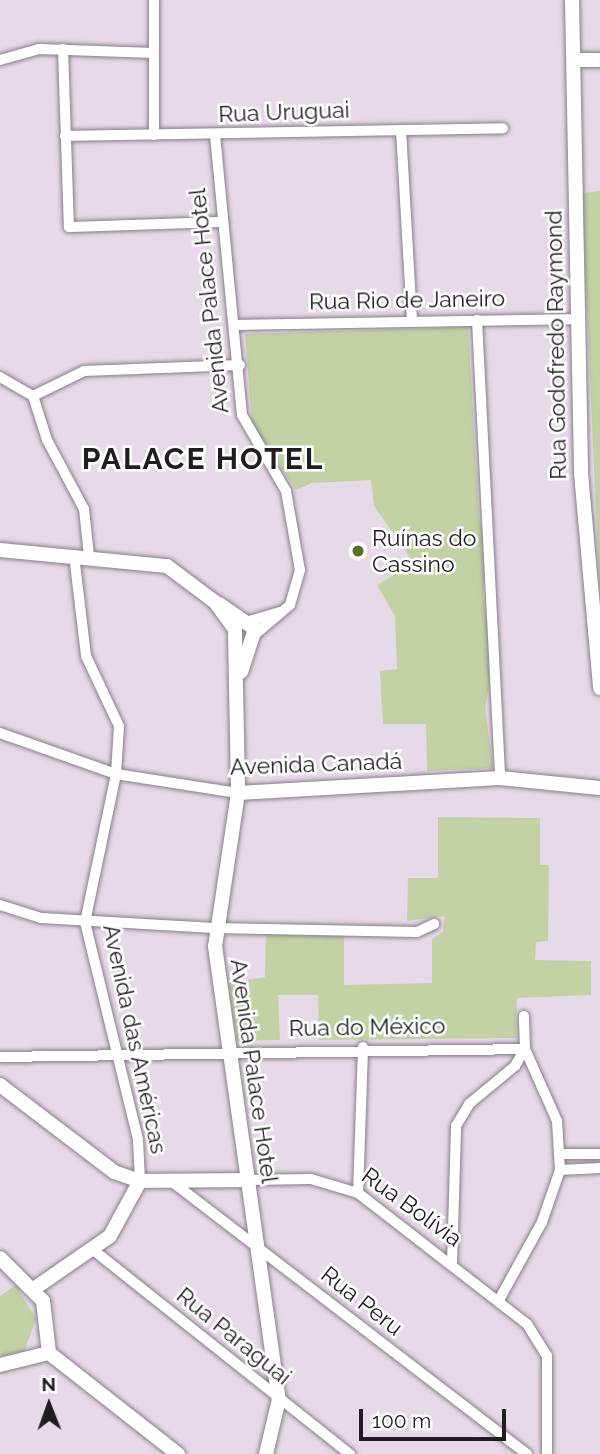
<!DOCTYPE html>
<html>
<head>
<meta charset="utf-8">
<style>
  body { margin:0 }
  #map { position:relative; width:600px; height:1454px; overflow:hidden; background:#e7dae8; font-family:Raleway,sans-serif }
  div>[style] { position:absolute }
  .green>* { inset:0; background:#c2d2a5 }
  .roads { filter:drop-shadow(0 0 2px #897e8a) drop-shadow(0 0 2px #897e8a) }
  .street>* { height:10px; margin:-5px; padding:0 5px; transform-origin:5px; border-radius:5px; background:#fff }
  .secondary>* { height:14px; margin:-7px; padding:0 7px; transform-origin:7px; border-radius:7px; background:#fff }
  .dots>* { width:19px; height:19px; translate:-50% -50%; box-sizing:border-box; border:4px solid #fff; border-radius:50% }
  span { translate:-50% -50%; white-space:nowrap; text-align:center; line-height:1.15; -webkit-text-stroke:5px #fff; paint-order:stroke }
  .street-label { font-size:23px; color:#211c21 }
  .poi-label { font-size:23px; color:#211c21 }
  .left { translate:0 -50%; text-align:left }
  .district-label { font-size:30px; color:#211c21; font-weight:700; letter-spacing:2px }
  .north { position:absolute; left:14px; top:1370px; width:70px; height:70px; -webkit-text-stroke:5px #fff; paint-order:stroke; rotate:359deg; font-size:19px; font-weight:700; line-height:28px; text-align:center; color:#211c21 }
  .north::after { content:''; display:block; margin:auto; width:24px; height:32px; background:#211c21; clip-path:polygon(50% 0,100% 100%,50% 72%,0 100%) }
  .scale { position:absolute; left:359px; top:1409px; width:147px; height:32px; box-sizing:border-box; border:4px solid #211c21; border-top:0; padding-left:9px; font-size:21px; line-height:24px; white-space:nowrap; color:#211c21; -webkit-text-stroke:5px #fff; paint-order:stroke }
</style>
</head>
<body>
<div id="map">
  <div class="green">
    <div style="clip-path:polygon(600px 191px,600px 604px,582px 193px)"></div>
    <div style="clip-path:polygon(468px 327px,479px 518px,486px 544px,483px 595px,493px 667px,485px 707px,493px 768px,427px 771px,426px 724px,383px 724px,380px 671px,397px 669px,395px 616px,377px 585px,414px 563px,374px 506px,371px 480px,312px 483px,296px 490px,252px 423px,245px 334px)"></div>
    <div style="clip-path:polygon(438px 817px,540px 818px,540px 865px,549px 865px,548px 941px,536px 942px,535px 960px,591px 961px,591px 995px,517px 998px,516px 1038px,319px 1040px,318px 995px,278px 995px,280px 1040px,237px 1041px,228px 983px,265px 977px,266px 934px,344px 936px,344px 985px,432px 983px,432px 939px,443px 932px,445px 916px,407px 921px,408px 878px,438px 878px)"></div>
    <div style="clip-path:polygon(16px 1285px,36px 1319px,24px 1352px,9px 1357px,0 1355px,0 1296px)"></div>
  </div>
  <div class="roads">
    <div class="street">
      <div style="left:154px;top:0;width:135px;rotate:90deg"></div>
      <div style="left:63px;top:49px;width:178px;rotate:88.1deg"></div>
      <div style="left:69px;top:227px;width:153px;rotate:-1.9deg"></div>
      <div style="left:0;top:60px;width:41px;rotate:-15.8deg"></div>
      <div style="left:39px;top:49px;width:115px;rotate:2deg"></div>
      <div style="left:401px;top:130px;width:189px;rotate:86.7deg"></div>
      <div style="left:215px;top:135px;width:281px;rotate:84.5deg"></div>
      <div style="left:242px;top:415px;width:88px;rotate:59.9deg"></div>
      <div style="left:286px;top:491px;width:80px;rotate:80deg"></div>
      <div style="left:300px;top:570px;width:36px;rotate:106deg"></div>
      <div style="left:290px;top:605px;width:48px;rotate:140deg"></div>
      <div style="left:65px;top:136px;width:438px;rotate:-1deg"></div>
      <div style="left:477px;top:320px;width:459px;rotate:87.1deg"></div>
      <div style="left:238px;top:325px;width:339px;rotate:-1deg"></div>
      <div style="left:0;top:377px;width:38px;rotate:30deg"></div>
      <div style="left:33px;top:396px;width:57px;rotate:-26.1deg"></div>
      <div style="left:84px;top:371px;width:156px;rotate:-2.2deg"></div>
      <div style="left:33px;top:396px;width:46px;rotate:72.3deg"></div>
      <div style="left:47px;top:440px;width:78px;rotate:61.8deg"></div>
      <div style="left:84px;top:509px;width:47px;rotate:83.9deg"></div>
      <div style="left:74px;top:555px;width:102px;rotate:83.2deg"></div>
      <div style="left:86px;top:656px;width:77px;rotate:64.8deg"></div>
      <div style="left:119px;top:726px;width:48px;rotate:93.6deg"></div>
      <div style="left:116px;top:774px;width:151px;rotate:101.8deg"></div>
      <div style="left:85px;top:922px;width:224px;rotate:76.3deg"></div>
      <div style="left:138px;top:1140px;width:41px;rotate:87.2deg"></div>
      <div style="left:249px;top:621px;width:32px;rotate:-16deg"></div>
      <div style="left:0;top:733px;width:123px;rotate:19.5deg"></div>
      <div style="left:116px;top:774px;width:123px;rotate:8.9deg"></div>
      <div style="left:0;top:905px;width:43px;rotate:17.6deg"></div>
      <div style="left:41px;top:918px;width:173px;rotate:3.3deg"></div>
      <div style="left:214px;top:928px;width:203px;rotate:1.1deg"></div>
      <div style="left:417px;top:932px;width:19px;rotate:-25deg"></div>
      <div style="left:0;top:1057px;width:525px;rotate:-0.87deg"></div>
      <div style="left:561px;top:1154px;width:39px"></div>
      <div style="left:560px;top:1170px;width:40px;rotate:-2.9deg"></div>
      <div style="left:246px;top:1180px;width:65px;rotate:-0.9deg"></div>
      <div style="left:311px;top:1179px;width:49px;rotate:16.6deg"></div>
      <div style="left:358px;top:1193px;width:214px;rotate:37.8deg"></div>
      <div style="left:527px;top:1324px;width:38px;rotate:58deg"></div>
      <div style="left:547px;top:1356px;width:98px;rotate:90deg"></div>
      <div style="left:171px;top:1181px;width:449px;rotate:37.5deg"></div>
      <div style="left:358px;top:1193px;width:146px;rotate:-88deg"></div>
      <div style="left:92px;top:1249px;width:330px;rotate:38.5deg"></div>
      <div style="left:452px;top:1264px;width:138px;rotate:-88.3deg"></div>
      <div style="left:456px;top:1126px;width:26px;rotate:-59deg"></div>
      <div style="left:469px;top:1104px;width:60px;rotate:-39.6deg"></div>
      <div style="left:515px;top:1066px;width:20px;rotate:-60deg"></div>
      <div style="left:525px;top:1049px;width:33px;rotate:-92deg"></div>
      <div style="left:499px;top:1300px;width:89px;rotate:-61.1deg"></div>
      <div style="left:542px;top:1222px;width:55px;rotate:-70.9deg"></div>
      <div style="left:560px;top:1170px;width:49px;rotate:-93.5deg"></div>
      <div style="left:557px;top:1121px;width:79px;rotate:-114deg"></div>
    </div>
    <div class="secondary">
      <div style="left:572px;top:0;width:473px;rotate:88.9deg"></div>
      <div style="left:581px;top:473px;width:216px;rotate:84.9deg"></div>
      <div style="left:574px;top:60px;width:26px"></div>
      <div style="left:0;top:550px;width:168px;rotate:5.5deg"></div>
      <div style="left:167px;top:566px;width:60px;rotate:36.9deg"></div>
      <div style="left:215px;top:602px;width:34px;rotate:54deg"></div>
      <div style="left:219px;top:604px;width:44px;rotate:34.8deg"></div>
      <div style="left:255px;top:629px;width:45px;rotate:108deg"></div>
      <div style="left:235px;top:633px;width:160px;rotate:88.9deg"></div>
      <div style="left:238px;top:793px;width:155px;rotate:98.5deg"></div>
      <div style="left:215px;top:946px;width:457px;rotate:82deg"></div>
      <div style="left:279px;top:1399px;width:57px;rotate:103.3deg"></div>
      <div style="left:238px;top:793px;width:262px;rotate:-3.3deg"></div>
      <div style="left:500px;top:778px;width:100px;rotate:5.7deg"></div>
      <div style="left:0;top:1085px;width:143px;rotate:37.3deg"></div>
      <div style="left:114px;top:1172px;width:28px;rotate:19deg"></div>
      <div style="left:140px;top:1181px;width:106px;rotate:-0.5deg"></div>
      <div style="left:0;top:1258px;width:61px;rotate:45deg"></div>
      <div style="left:43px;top:1301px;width:52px;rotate:83.4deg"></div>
      <div style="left:35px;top:1288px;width:91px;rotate:-34.7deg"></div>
      <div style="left:110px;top:1236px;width:63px;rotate:-61.4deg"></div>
      <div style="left:49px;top:1353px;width:164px;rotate:38.1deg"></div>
      <div style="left:0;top:1365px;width:50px;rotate:-13.8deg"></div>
    </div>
  </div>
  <div class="dots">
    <div style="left:358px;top:551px;background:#5a7021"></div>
  </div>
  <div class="street-label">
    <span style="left:284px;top:112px;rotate:-2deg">Rua Uruguai</span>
    <span style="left:407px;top:300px;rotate:-1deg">Rua Rio de Janeiro</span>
    <span style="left:209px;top:301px;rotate:-96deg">Avenida Palace Hotel</span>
    <span style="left:556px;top:345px;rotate:-91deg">Rua Godofredo Raymond</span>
    <span style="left:316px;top:764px;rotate:-2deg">Avenida Canadá</span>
    <span style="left:367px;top:1027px;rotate:-1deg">Rua do México</span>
    <span style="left:135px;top:1039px;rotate:78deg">Avenida das Américas</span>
    <span style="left:254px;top:1071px;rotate:82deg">Avenida Palace Hotel</span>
    <span style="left:412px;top:1207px;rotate:36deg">Rua Bolívia</span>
    <span style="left:362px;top:1301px;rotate:38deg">Rua Peru</span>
    <span style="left:234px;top:1336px;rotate:39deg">Rua Paraguai</span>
  </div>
  <div class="poi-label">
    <span class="left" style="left:372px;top:551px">Ruínas do<br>Cassino</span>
  </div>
  <div class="district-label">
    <span style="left:203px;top:459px">PALACE HOTEL</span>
  </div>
  <div class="north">N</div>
  <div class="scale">100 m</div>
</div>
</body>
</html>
